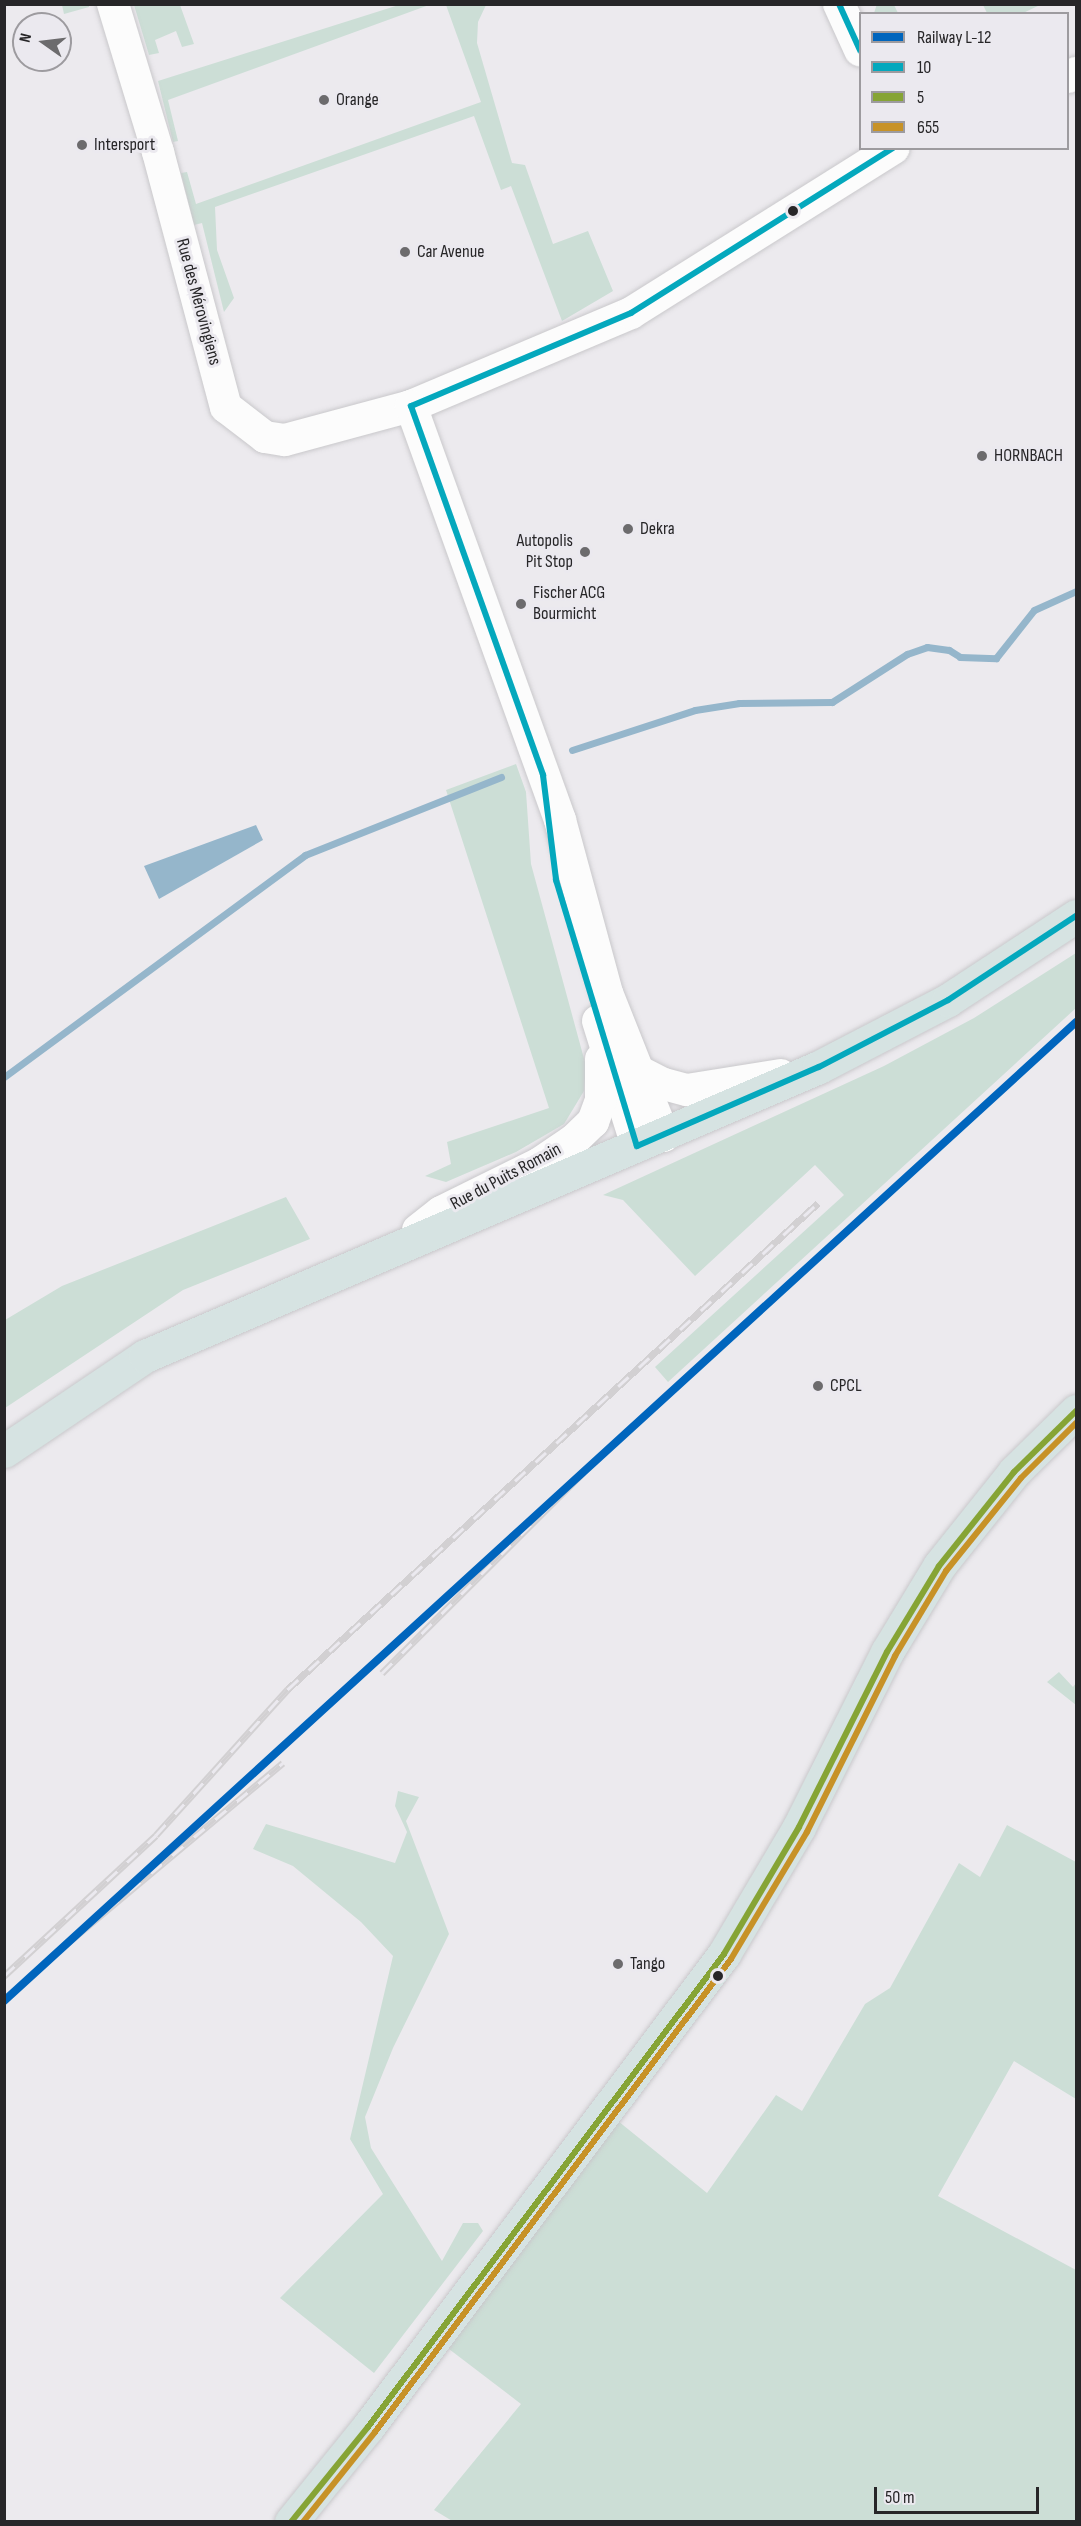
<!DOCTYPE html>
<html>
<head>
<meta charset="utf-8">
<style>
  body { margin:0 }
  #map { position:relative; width:1081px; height:2526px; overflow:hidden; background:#eceaee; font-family:"Sofia Sans Condensed",sans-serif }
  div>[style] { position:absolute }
  .green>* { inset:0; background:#ccded6 }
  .water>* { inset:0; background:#95b6cb }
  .stream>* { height:7px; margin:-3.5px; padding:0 3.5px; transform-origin:3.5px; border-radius:3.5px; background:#95b6cb }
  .roads { filter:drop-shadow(0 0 2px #c9c8cb) drop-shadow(0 0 2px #c9c8cb) }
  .minor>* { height:32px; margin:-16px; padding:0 16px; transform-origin:16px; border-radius:16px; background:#fcfcfc }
  .major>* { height:33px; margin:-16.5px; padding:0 16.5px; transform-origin:16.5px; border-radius:16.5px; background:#d6e3e2 }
  .rail>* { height:7px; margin-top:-3.5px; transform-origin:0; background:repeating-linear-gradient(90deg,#ebe9ef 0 14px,#d2d0d2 0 28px); box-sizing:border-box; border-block:2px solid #d2d0d2 }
  .bus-1>* { height:6px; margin:-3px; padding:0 3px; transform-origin:3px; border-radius:3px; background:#04a8bd }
  .bus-2>* { height:6px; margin:-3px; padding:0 3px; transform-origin:3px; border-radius:3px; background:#86a435 }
  .bus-3>* { height:6px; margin:-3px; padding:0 3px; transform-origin:3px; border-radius:3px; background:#c79227 }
  .rail-1>* { height:8px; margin:-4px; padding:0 4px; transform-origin:4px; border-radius:4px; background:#0065bd }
  .dots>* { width:16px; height:16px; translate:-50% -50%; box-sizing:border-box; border:3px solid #ebe9ef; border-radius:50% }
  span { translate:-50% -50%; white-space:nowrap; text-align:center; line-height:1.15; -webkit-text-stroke:6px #ebe9ef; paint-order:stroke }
  .poi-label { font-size:18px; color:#272628 }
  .left { translate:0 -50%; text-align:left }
  .right { translate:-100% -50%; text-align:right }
  .street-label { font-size:18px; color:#272628 }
  .frame { position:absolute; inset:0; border:6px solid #272628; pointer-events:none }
  .legend { position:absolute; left:859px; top:12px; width:210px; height:138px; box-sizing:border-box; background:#ebe9ef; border:2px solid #9d9b9f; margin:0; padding:8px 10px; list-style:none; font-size:18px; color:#272628 }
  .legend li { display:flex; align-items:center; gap:12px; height:30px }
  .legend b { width:30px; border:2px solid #9d9b9f }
  .north { position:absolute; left:12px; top:12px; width:60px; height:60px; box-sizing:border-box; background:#ebe9ef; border:2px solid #9d9b9f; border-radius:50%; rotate:284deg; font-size:16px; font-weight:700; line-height:24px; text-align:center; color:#272628 }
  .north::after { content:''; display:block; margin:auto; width:21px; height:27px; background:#6c6b6d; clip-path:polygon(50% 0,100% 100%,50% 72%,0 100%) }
  .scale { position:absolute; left:874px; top:2487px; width:165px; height:27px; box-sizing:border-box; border:3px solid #272628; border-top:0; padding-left:8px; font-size:18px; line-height:21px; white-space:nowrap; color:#272628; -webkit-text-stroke:4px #ebe9ef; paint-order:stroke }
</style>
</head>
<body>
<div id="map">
  <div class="green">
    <div style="clip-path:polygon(402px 4px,429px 5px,168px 100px,178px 141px,173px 142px,158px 81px)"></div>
    <div style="clip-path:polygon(877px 4px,894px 5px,898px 13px,874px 13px)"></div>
    <div style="clip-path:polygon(62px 5px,89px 5px,89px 7px,64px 14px)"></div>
    <div style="clip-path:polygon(134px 5px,180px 5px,194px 44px,182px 47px,176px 31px,155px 40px,159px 53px,149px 55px)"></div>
    <div style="clip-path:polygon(446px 5px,486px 5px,478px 22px,477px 43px,512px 163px,525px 165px,553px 244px,588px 231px,613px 291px,562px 321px,511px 186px,501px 190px,474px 116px,215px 207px,217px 250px,234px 298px,224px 312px,202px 223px,194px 225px,181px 173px,187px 172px,196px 204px,481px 102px)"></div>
    <div style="clip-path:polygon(983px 5px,1040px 5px,1021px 14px,987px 13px)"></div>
    <div style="clip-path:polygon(516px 764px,526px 792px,531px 864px,586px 1066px,584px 1091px,564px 1124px,516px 1152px,446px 1182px,425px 1176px,451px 1164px,447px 1142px,549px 1108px,446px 790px)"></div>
    <div style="clip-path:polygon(1076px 953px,1076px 1008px,668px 1382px,655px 1367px,844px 1195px,815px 1165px,695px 1276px,623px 1200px,603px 1195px,884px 1066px,974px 1018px)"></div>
    <div style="clip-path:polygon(286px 1197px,310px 1239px,183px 1290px,5px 1408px,5px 1320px,62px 1286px)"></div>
    <div style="clip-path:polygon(1059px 1672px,1073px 1687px,1076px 1683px,1076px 1705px,1047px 1682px)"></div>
    <div style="clip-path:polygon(398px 1791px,419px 1797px,406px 1821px,449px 1934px,393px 2048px,365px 2117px,371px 2148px,442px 2261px,463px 2223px,478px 2223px,483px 2231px,374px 2373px,280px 2298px,383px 2194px,350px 2139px,393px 1956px,361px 1922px,293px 1866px,253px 1849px,266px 1824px,395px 1863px,407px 1832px,395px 1806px)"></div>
    <div style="clip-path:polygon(1007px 1825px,1076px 1862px,1076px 2099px,1014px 2061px,938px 2196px,1076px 2270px,1076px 2521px,454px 2522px,434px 2510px,521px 2404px,445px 2346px,618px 2121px,707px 2193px,776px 2095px,802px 2111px,865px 2004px,890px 1988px,959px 1863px,980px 1877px)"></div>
  </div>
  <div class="water">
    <div style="clip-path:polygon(256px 825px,263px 840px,159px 899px,144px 866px)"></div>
  </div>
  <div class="stream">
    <div style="left:572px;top:750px;width:129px;rotate:-18deg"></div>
    <div style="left:695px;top:710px;width:45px;rotate:-9deg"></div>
    <div style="left:739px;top:703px;width:93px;rotate:-0.6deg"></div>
    <div style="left:832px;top:702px;width:89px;rotate:-32.6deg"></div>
    <div style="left:907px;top:654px;width:21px;rotate:-19deg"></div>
    <div style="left:927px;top:647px;width:22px;rotate:8deg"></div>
    <div style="left:949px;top:650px;width:13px;rotate:32deg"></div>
    <div style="left:960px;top:657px;width:36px;rotate:2deg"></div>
    <div style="left:996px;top:658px;width:61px;rotate:-51.6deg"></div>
    <div style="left:1034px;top:610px;width:46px;rotate:-24.3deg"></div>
    <div style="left:4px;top:1077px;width:374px;rotate:-36.4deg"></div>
    <div style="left:305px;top:855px;width:211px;rotate:-21.7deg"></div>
  </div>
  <div class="roads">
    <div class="minor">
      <div style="left:113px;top:4px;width:155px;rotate:73.1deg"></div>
      <div style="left:158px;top:152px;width:264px;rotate:75.1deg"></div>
      <div style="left:226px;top:407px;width:49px;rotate:37.6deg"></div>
      <div style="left:265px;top:437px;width:20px;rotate:9deg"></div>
      <div style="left:285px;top:440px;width:131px;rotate:-15.1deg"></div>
      <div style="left:411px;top:406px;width:239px;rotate:-22.9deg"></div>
      <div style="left:631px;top:313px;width:310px;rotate:-32.1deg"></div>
      <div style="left:839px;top:4px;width:51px;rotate:65.5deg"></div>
      <div style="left:1068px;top:77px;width:9px;rotate:-27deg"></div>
      <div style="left:411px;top:406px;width:440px;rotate:70.2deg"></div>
      <div style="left:560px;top:820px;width:179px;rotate:74.8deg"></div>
      <div style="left:607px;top:993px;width:84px;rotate:68.3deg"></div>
      <div style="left:638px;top:1071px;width:29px;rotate:27deg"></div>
      <div style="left:664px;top:1084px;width:24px;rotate:15deg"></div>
      <div style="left:687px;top:1090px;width:95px;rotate:-9.1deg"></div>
      <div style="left:598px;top:1021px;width:131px;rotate:72.7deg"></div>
      <div style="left:638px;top:1071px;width:70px;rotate:68.2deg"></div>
      <div style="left:418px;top:1230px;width:29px;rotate:-38deg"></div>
      <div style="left:441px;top:1212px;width:110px;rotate:-26.3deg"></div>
      <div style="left:540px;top:1163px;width:40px;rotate:-34deg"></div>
      <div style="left:573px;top:1141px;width:28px;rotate:-44deg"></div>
      <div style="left:593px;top:1122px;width:23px;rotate:-70deg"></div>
      <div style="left:601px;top:1100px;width:41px;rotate:-90deg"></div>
    </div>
    <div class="major">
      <div style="left:4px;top:1451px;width:170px;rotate:-34deg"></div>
      <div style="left:145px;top:1356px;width:733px;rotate:-23.21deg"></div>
      <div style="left:819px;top:1067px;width:145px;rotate:-27.4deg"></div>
      <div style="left:948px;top:1000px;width:153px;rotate:-33.3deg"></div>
      <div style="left:291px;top:2522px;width:122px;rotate:-51deg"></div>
      <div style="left:368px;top:2427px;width:592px;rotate:-53.03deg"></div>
      <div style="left:724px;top:1954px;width:147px;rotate:-59.4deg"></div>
      <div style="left:799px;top:1827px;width:196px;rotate:-63.3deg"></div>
      <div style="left:887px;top:1652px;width:100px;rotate:-58.8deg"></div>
      <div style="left:939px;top:1566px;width:120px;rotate:-51.4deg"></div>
      <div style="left:1014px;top:1472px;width:87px;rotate:-44.5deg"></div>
    </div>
  </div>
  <div class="rail">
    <div style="left:382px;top:1673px;width:285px;rotate:-44.9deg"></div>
    <div style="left:65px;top:1945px;width:284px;rotate:-39.9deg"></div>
    <div style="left:4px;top:1976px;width:207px;rotate:-42.8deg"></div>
    <div style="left:156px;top:1835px;width:197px;rotate:-47.9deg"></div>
    <div style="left:288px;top:1689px;width:719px;rotate:-42.52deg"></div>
  </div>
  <div class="bus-1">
    <div style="left:839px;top:4px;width:51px;rotate:65.5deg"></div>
    <div style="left:411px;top:406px;width:392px;rotate:70.3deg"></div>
    <div style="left:543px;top:775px;width:106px;rotate:82.9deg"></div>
    <div style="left:556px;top:880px;width:278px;rotate:73.1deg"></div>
    <div style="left:637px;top:1146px;width:198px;rotate:-23.5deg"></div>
    <div style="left:819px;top:1067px;width:145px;rotate:-27.4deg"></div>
    <div style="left:948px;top:1000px;width:153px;rotate:-33.3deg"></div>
    <div style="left:411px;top:406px;width:239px;rotate:-22.9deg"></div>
    <div style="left:631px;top:313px;width:310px;rotate:-32.2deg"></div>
  </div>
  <div class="bus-2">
    <div style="left:291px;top:2522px;width:122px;rotate:-51deg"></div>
    <div style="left:368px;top:2427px;width:592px;rotate:-53.03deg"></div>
    <div style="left:724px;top:1954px;width:147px;rotate:-59.4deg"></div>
    <div style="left:799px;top:1827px;width:196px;rotate:-63.3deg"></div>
    <div style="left:887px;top:1652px;width:100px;rotate:-58.8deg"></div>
    <div style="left:939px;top:1566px;width:120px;rotate:-51.4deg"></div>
    <div style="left:1014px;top:1472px;width:87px;rotate:-44.5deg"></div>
  </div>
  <div class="bus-3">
    <div style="left:303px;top:2522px;width:115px;rotate:-51.3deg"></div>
    <div style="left:375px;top:2432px;width:592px;rotate:-53.03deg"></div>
    <div style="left:731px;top:1959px;width:148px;rotate:-59.1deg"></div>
    <div style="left:807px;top:1832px;width:197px;rotate:-63.4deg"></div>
    <div style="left:895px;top:1656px;width:99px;rotate:-59deg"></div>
    <div style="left:946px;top:1571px;width:119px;rotate:-51.1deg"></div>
    <div style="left:1021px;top:1478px;width:78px;rotate:-45deg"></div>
  </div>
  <div class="rail-1">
    <div style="left:4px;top:2001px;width:1452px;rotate:-42.4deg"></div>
  </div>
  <div class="dots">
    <div style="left:324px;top:100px;background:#6c6b6d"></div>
    <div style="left:82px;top:145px;background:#6c6b6d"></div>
    <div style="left:793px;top:211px;background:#272628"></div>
    <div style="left:405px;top:252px;background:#6c6b6d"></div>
    <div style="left:982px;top:456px;background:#6c6b6d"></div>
    <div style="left:628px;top:529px;background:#6c6b6d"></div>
    <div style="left:585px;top:552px;background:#6c6b6d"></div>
    <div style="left:521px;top:604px;background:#6c6b6d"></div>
    <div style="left:818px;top:1386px;background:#6c6b6d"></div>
    <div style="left:618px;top:1964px;background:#6c6b6d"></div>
    <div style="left:718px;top:1976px;background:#272628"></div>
  </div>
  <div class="poi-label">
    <span class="left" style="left:336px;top:100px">Orange</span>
    <span class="left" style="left:94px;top:145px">Intersport</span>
    <span class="left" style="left:417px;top:252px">Car Avenue</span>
    <span class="left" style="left:994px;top:456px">HORNBACH</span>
    <span class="left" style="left:640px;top:529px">Dekra</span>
    <span class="right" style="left:573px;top:552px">Autopolis<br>Pit Stop</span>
    <span class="left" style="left:533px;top:604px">Fischer ACG<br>Bourmicht</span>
    <span class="left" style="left:830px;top:1386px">CPCL</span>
    <span class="left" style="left:630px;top:1964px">Tango</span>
  </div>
  <div class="street-label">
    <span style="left:198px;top:302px;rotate:75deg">Rue des Mérovingiens</span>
    <span style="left:506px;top:1177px;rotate:-28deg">Rue du Puits Romain</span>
  </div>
  <div class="frame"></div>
  <ul class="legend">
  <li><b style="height:8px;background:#0065bd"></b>Railway L-12</li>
  <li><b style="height:8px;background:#04a8bd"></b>10</li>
  <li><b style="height:8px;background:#86a435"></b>5</li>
  <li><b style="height:8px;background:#c79227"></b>655</li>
  </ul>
  <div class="north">N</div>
  <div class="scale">50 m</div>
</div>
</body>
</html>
